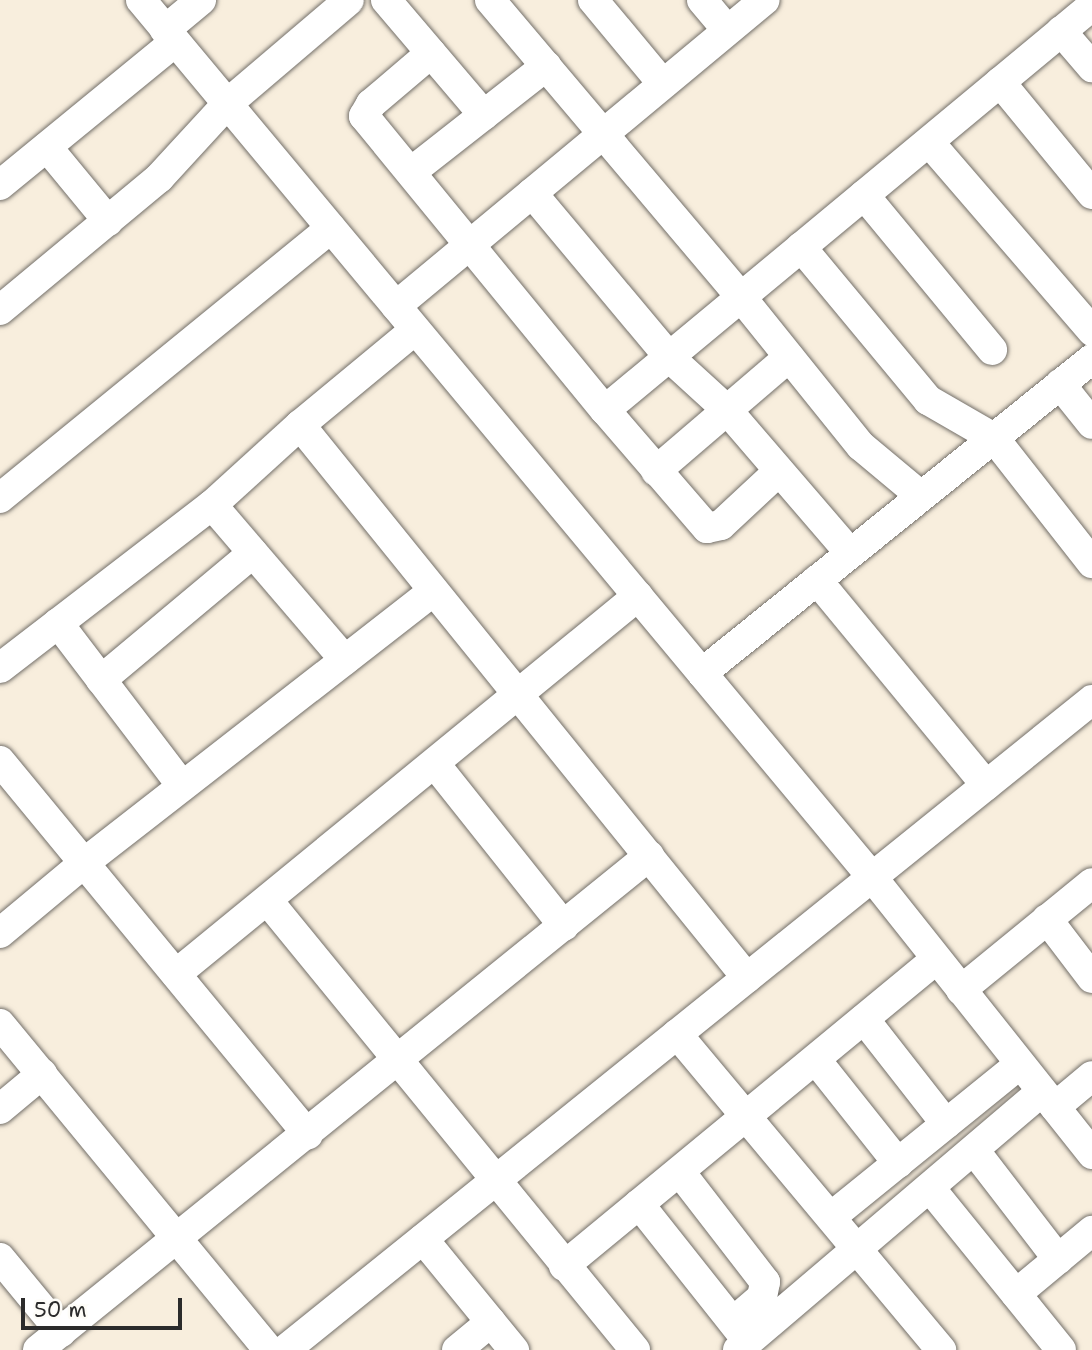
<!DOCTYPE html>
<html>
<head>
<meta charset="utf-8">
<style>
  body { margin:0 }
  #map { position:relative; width:1092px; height:1350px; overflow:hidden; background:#f8eedd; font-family:"Shantell Sans",sans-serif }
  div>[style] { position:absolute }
  .roads { filter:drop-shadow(0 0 2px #736f69) drop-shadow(0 0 2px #736f69) }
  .minor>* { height:30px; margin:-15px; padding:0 15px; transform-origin:15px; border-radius:15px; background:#fff }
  span { translate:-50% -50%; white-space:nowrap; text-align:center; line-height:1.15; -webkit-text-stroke:5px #fdfcf7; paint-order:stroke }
  .scale { position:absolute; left:21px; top:1298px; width:161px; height:32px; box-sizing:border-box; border:4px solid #2b2b2b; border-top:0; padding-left:9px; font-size:21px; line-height:24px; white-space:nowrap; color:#2b2b2b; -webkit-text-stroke:5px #fdfcf7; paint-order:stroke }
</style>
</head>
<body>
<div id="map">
  <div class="roads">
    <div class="minor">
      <div style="left:141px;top:0;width:1142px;rotate:50.19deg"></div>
      <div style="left:872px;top:877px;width:354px;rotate:51.5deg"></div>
      <div style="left:386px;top:0;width:151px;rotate:49.6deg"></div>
      <div style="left:490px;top:0;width:389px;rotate:49.8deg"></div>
      <div style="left:741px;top:297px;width:191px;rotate:51.2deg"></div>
      <div style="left:861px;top:446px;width:78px;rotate:39.8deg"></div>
      <div style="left:593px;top:0;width:109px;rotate:50.2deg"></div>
      <div style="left:702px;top:0;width:39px;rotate:50deg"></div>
      <div style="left:165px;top:30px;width:47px;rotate:-39.8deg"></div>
      <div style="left:1061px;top:31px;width:48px;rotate:49.3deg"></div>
      <div style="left:431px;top:53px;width:79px;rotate:139.6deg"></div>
      <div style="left:371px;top:104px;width:14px;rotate:120deg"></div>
      <div style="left:364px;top:116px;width:380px;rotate:50.7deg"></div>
      <div style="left:605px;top:410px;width:156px;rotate:49.2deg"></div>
      <div style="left:707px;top:528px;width:14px;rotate:-12deg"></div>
      <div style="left:721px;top:525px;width:79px;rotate:-43deg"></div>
      <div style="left:1000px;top:82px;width:145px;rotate:50.6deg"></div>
      <div style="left:929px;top:142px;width:250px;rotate:49.2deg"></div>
      <div style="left:47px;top:147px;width:96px;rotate:50.5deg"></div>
      <div style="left:411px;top:172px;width:172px;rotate:-38.1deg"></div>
      <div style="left:0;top:185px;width:226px;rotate:-39.3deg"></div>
      <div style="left:532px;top:193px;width:214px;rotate:50.1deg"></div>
      <div style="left:669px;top:357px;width:79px;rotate:42.4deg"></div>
      <div style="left:727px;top:410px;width:189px;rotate:49.3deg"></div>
      <div style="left:864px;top:195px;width:201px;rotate:50.4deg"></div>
      <div style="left:801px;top:247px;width:199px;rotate:50.3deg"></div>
      <div style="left:928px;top:400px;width:76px;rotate:29.9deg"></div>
      <div style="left:994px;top:438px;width:159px;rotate:51.9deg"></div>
      <div style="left:396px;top:306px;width:479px;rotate:-39.7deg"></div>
      <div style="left:0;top:310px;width:207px;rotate:-39.7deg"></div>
      <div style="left:159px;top:178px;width:100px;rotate:-47.4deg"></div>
      <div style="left:227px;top:104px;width:160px;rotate:-40.4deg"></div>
      <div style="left:1060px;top:384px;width:51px;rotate:51.3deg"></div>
      <div style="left:605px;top:410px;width:633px;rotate:-39.68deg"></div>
      <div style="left:300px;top:425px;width:149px;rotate:-39.6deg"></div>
      <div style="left:656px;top:471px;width:175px;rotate:-40.6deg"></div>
      <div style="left:0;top:498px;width:427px;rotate:-39.2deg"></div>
      <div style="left:212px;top:505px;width:204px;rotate:49.4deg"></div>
      <div style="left:817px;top:580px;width:266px;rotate:50.5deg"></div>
      <div style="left:58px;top:623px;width:205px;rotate:52.7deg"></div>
      <div style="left:0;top:668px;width:267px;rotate:-37.6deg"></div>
      <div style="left:212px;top:505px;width:119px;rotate:-42.3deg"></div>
      <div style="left:300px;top:425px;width:711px;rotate:51.05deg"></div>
      <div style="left:702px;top:673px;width:501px;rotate:-38.84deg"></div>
      <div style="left:101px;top:680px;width:198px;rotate:-39.9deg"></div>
      <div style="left:0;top:761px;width:484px;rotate:50.5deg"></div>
      <div style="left:435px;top:764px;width:207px;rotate:51.5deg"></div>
      <div style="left:268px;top:901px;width:580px;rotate:50.74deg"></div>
      <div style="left:1047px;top:919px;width:74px;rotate:52.7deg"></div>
      <div style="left:0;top:933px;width:109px;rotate:-39.8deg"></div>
      <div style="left:84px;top:863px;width:443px;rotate:-37.9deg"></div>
      <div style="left:176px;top:974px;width:597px;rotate:-39.29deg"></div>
      <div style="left:961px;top:990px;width:169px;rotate:-39.2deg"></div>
      <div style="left:864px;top:1019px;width:133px;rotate:52deg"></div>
      <div style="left:0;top:1024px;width:423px;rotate:50.5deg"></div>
      <div style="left:677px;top:1034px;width:412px;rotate:50.1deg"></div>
      <div style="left:816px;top:1060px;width:132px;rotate:51.5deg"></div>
      <div style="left:1055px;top:1107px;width:48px;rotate:-40deg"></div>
      <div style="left:0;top:1109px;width:55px;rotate:-39.8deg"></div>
      <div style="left:974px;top:1150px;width:138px;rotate:52.4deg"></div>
      <div style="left:680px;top:1172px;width:139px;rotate:52.3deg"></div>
      <div style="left:765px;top:1282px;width:15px;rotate:101deg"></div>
      <div style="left:762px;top:1297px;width:38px;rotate:139deg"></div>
      <div style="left:930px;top:1188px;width:208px;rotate:51deg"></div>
      <div style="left:639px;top:1204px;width:172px;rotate:51.6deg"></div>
      <div style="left:831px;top:1217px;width:243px;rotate:-39deg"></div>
      <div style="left:423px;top:1239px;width:144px;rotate:50.7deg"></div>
      <div style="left:0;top:1258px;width:96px;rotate:50.5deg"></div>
      <div style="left:564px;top:1266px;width:482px;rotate:-39.5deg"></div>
      <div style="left:1016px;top:1294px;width:99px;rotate:-39.7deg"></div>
      <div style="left:38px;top:1350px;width:786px;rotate:-38.96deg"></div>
      <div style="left:285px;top:1350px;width:1036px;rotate:-38.85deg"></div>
      <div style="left:457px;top:1350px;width:44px;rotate:-39.5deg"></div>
      <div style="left:738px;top:1350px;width:399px;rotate:-40.4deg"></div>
    </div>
  </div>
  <div class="scale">50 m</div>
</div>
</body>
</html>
